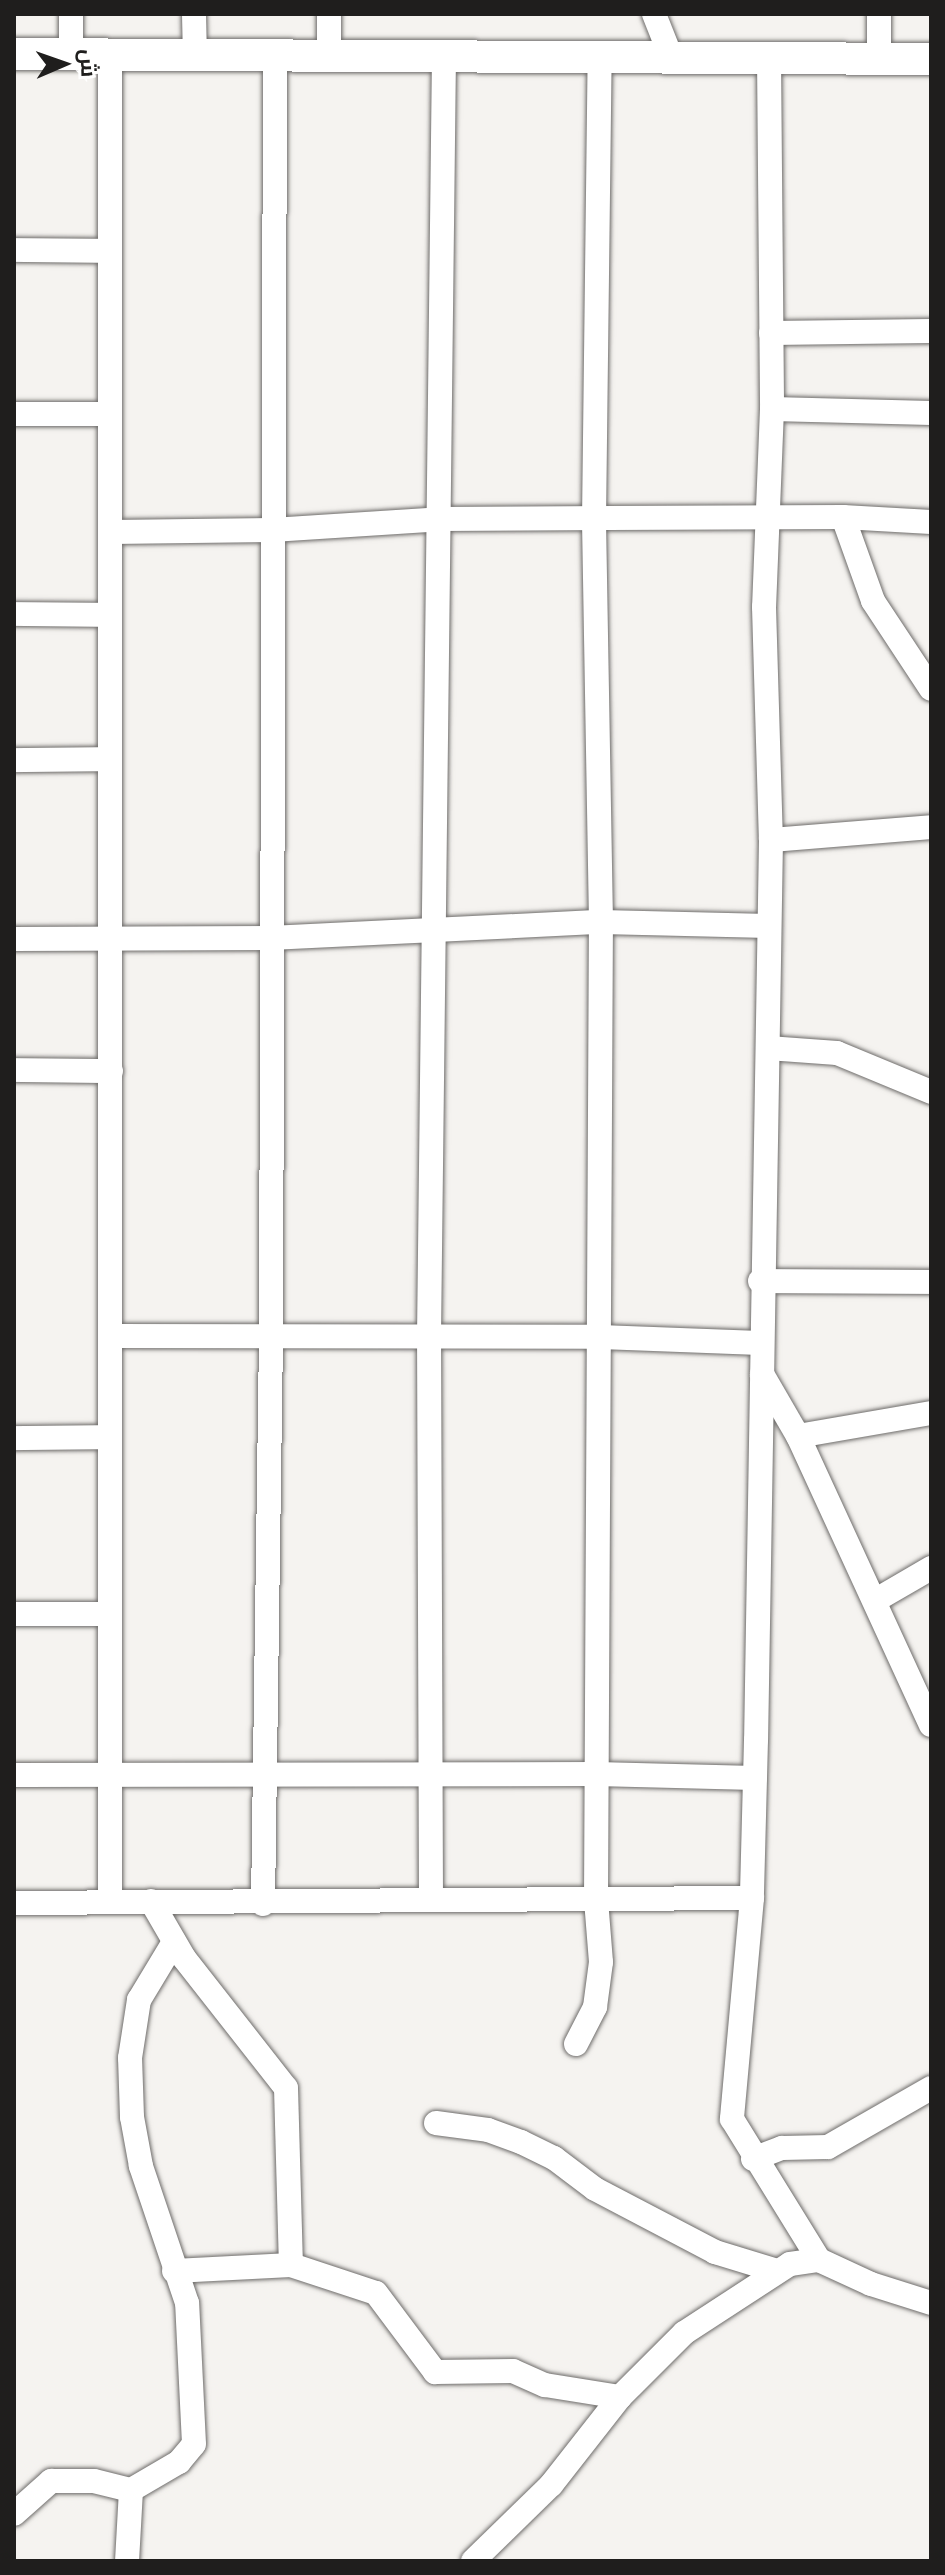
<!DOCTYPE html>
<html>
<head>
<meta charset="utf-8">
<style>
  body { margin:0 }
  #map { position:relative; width:945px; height:2575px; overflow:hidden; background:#f5f3f0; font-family:"Libre Baskerville",Cairo,serif }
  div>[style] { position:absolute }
  .roads { filter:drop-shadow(0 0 2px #6e6c6a) drop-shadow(0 0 2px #6e6c6a) }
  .minor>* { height:24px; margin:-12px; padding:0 12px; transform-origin:12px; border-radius:12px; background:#fff }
  .secondary>* { height:32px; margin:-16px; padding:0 16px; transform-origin:16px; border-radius:16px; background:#fff }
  span { translate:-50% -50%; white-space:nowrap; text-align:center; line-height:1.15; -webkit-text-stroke:6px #fff; paint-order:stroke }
  .frame { position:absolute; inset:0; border:16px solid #1f1e1d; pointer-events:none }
  .north { position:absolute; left:24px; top:24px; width:80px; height:80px; -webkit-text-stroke:6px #fff; paint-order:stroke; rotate:88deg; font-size:22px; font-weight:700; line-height:32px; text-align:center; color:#1f1e1d }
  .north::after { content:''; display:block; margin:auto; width:28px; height:36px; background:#1f1e1d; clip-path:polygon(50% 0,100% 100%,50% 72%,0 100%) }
</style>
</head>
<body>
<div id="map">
  <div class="roads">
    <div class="minor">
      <div style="left:71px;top:14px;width:42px;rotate:90deg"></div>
      <div style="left:194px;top:14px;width:43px;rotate:88.7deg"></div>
      <div style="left:329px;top:14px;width:43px;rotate:90deg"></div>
      <div style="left:654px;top:14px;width:46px;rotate:68.4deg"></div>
      <div style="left:879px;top:14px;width:45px;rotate:90deg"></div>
      <div style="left:110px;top:55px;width:1846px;rotate:90deg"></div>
      <div style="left:769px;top:57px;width:352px;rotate:89.5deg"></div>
      <div style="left:772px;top:409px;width:198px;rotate:92.3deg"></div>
      <div style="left:764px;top:607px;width:233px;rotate:88.3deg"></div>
      <div style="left:771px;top:840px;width:900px;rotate:90.95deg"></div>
      <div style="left:756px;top:1740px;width:158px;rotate:91.5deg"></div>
      <div style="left:752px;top:1898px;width:222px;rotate:95.2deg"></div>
      <div style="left:732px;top:2119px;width:166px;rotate:58.3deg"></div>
      <div style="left:819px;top:2260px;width:57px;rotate:24.8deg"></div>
      <div style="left:871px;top:2284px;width:63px;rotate:17.6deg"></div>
      <div style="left:14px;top:250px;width:95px;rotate:0.6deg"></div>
      <div style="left:771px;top:333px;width:160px;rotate:-0.7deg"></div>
      <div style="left:772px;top:409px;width:159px;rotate:1.4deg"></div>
      <div style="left:14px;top:414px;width:95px"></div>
      <div style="left:843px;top:517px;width:89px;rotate:70.3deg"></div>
      <div style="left:873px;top:601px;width:105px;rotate:56.6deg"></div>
      <div style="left:111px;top:532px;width:161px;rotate:-0.7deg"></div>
      <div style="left:272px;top:530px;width:168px;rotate:-3.7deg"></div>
      <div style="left:440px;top:519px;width:403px;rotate:-0.3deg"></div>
      <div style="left:843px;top:517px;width:88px;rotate:3.3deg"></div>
      <div style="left:14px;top:614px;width:95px;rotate:0.6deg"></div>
      <div style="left:14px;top:760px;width:95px;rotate:-0.6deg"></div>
      <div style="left:771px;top:840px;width:161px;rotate:-4.6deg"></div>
      <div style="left:14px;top:939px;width:256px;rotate:-0.2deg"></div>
      <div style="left:270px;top:938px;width:331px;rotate:-2.8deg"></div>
      <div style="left:601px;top:922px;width:168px;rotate:1.4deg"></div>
      <div style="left:768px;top:1048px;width:69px;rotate:4.1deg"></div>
      <div style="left:837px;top:1053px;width:102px;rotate:22.5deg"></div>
      <div style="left:14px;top:1070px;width:97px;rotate:0.6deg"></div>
      <div style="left:760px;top:1281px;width:171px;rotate:0.3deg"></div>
      <div style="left:110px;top:1336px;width:487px;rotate:0.1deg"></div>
      <div style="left:597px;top:1337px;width:163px;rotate:2.1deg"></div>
      <div style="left:762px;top:1374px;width:72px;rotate:59.9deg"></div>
      <div style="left:798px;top:1436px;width:318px;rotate:65.3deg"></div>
      <div style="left:798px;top:1436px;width:135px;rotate:-9.8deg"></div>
      <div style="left:14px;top:1438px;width:94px;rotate:-0.6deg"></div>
      <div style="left:876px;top:1600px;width:64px;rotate:-30.2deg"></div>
      <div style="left:14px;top:1614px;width:94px"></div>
      <div style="left:14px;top:1775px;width:582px;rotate:-0.1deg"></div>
      <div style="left:596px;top:1774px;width:159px;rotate:1.4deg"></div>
      <div style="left:431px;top:1899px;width:562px;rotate:-90.2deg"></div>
      <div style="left:429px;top:1337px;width:1281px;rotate:-89.33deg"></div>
      <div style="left:151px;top:1901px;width:66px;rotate:59.9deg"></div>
      <div style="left:184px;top:1958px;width:165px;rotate:51.9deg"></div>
      <div style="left:286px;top:2088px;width:177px;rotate:88.4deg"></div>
      <div style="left:14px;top:1903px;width:738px;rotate:-0.39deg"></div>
      <div style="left:263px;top:1904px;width:569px;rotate:-89.19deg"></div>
      <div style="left:271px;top:1335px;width:1278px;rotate:-89.82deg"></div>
      <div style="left:576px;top:2044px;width:42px;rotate:-62.8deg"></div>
      <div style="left:595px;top:2007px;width:45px;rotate:-82.4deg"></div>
      <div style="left:601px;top:1962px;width:62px;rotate:-94.6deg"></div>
      <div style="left:596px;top:1900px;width:978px;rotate:-89.71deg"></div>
      <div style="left:601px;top:922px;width:402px;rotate:-91deg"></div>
      <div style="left:594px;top:520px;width:463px;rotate:-89.3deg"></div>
      <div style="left:436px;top:2123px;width:52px;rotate:7.7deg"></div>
      <div style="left:488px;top:2130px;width:35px;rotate:20deg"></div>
      <div style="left:521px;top:2142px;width:37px;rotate:26deg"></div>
      <div style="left:554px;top:2158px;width:51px;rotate:37.1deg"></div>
      <div style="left:595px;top:2189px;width:136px;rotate:27.7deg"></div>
      <div style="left:715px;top:2252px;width:65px;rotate:17deg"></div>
      <div style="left:753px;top:2159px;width:31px;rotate:-21deg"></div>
      <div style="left:782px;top:2148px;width:46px;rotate:-1.2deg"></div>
      <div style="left:828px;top:2147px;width:119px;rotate:-29.8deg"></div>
      <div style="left:174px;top:2271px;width:117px;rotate:-2.9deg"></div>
      <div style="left:291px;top:2265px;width:89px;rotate:18.2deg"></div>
      <div style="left:376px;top:2293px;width:99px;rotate:53.2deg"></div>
      <div style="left:435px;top:2372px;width:78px;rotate:-0.7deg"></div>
      <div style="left:513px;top:2371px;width:35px;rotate:24deg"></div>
      <div style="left:545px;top:2385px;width:76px;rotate:9.1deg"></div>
      <div style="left:131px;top:2490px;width:56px;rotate:-30.3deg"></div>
      <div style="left:179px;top:2462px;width:23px;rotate:-50deg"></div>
      <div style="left:194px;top:2444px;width:141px;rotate:-92.8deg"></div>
      <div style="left:187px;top:2303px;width:145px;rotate:-108.6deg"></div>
      <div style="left:141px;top:2166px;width:50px;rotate:-100.4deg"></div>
      <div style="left:132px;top:2117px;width:59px;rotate:-91.9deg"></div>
      <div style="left:130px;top:2058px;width:59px;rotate:-81.2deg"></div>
      <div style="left:139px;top:2000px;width:68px;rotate:-58.9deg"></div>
      <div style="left:14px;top:2514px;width:50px;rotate:-41.7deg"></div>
      <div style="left:51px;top:2481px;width:43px"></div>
      <div style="left:94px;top:2481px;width:38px;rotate:14deg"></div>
      <div style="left:131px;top:2490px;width:71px;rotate:93.2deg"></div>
      <div style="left:473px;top:2561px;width:109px;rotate:-44.3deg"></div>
      <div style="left:551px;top:2485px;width:112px;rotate:-51.9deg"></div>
      <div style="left:620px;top:2397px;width:91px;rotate:-45deg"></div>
      <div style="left:684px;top:2333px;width:126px;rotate:-33.1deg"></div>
      <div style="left:790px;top:2264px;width:29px;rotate:-8deg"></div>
    </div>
    <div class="secondary">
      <div style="left:14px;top:54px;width:917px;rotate:0.31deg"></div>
    </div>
  </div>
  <div class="frame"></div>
  <div class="north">ش</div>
</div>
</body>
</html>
